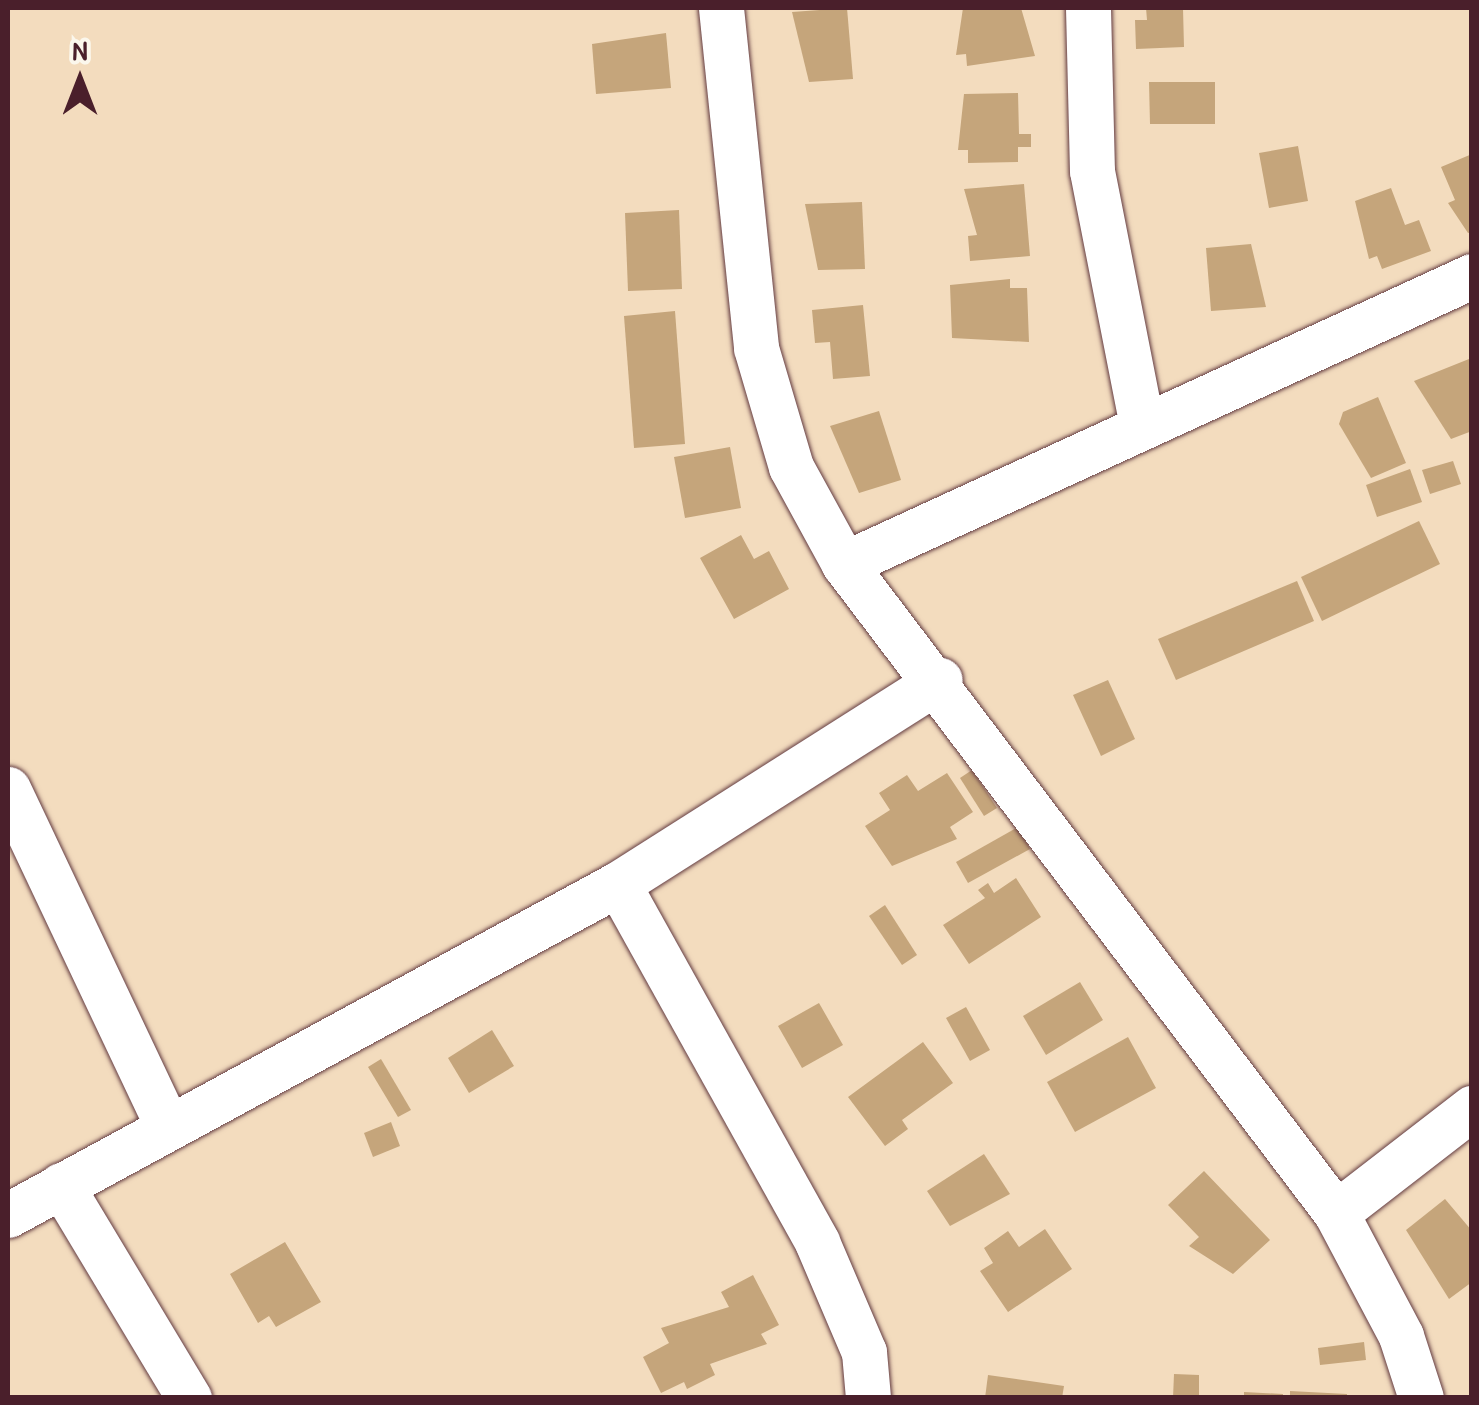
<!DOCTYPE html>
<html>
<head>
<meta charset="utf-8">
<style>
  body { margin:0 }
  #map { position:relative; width:1479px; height:1405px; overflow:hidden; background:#f3dcbe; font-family:"Patrick Hand",sans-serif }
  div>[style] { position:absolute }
  .building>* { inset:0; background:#c5a57b }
  .roads { filter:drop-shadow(0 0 2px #633b41) drop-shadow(0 0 2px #633b41) }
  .minor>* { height:45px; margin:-22.5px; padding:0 22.5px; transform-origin:22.5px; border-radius:22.5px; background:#fff }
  span { translate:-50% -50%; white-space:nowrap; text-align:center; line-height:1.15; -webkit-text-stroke:9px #fbf7ec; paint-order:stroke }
  .frame { position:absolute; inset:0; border:10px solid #4a1f2b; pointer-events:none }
  .north { position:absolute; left:30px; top:30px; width:100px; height:100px; -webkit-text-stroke:8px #fbf7ec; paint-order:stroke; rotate:0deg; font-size:28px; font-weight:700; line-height:40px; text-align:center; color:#4a1f2b }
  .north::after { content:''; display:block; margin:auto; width:35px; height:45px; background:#4a1f2b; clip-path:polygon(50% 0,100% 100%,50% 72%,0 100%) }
</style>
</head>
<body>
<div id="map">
  <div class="building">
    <div style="clip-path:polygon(847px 8px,853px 79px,809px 82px,792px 12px)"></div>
    <div style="clip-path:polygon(963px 8px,1021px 8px,1035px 56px,967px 66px,966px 54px,956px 55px)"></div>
    <div style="clip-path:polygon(1146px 8px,1183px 8px,1184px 47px,1136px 49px,1135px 20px,1147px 20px)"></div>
    <div style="clip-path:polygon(666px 33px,671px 88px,596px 94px,592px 44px)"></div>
    <div style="clip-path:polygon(1149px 82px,1215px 82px,1215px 124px,1150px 124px)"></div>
    <div style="clip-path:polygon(1018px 93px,1019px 134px,1031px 134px,1031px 147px,1018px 147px,1018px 162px,968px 163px,968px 150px,958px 150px,964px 94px)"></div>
    <div style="clip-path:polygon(1298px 146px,1308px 201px,1269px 208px,1259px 153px)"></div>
    <div style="clip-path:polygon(1472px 154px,1472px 232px,1468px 233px,1448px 203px,1455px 200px,1441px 167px)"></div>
    <div style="clip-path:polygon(1024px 184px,1030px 256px,970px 261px,968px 236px,977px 235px,964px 189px)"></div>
    <div style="clip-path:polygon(1391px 188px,1405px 225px,1419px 220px,1431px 251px,1382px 269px,1377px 256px,1369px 259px,1355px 201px)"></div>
    <div style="clip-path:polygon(862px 202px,865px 269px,818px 270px,805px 204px)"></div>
    <div style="clip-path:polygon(679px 210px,682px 289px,628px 291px,625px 213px)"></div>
    <div style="clip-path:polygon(1251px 244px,1266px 307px,1211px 311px,1206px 248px)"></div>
    <div style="clip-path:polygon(1010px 279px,1010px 288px,1027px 288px,1029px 342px,952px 338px,950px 285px)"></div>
    <div style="clip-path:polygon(863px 305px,870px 376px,833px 379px,830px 342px,815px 343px,812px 310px)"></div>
    <div style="clip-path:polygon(675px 311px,685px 444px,634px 448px,624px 316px)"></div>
    <div style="clip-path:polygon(1469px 359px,1472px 431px,1451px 439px,1414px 381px)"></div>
    <div style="clip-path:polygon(1378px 397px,1406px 463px,1371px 478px,1339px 424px,1343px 412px)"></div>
    <div style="clip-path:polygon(879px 411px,901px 480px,859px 493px,830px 426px)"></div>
    <div style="clip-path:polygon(730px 447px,741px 508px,685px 518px,674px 457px)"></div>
    <div style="clip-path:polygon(1453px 461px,1461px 484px,1430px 494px,1422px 470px)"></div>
    <div style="clip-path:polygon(1410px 469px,1422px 502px,1377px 517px,1366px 485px)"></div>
    <div style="clip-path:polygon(1419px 521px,1440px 564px,1322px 621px,1301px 577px)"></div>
    <div style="clip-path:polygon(741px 535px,754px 559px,769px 551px,789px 589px,734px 619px,700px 558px)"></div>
    <div style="clip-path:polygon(1297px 581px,1314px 621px,1176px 680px,1158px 639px)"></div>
    <div style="clip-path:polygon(1108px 680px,1135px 739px,1101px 756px,1073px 695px)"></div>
    <div style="clip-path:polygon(972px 770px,997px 808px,984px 816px,960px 778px)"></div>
    <div style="clip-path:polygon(947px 773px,973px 812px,950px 827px,957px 839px,892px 866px,865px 826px,890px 810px,879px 793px,907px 775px,918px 791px)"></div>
    <div style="clip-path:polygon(1018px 827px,1030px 849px,968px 883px,956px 862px)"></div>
    <div style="clip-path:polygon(1016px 878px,1041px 917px,969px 964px,943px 925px,985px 898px,978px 890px,988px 883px,994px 893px)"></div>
    <div style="clip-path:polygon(885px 905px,917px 955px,902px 965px,869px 916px)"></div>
    <div style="clip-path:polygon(1080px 982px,1103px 1020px,1046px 1055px,1023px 1016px)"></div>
    <div style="clip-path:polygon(819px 1003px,843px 1045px,802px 1068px,778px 1026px)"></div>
    <div style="clip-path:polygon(966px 1007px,990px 1050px,970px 1061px,946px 1018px)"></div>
    <div style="clip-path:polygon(492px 1030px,514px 1066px,469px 1093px,448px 1058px)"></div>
    <div style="clip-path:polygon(1128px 1037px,1156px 1088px,1075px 1132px,1047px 1082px)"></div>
    <div style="clip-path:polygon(923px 1042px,953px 1083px,902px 1120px,908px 1129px,885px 1146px,848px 1097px)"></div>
    <div style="clip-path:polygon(381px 1059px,411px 1110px,398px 1117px,368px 1067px)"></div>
    <div style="clip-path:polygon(391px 1122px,400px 1146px,373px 1157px,364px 1133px)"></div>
    <div style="clip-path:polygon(984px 1154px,1010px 1194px,950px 1226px,927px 1191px)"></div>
    <div style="clip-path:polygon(1204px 1171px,1270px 1240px,1233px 1274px,1189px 1246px,1199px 1237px,1168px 1205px)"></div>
    <div style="clip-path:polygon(1445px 1199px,1472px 1231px,1472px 1282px,1449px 1299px,1406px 1230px)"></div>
    <div style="clip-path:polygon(1045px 1229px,1072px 1269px,1008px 1312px,980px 1271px,993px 1263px,984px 1248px,1008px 1231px,1019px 1247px)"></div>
    <div style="clip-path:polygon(285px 1242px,321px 1302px,276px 1327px,269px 1316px,258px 1323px,230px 1274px)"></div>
    <div style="clip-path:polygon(753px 1275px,779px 1325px,761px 1334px,767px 1344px,710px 1364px,715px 1375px,687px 1389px,684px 1382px,661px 1393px,643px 1357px,669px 1343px,661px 1328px,729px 1307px,721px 1292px)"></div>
    <div style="clip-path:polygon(1364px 1342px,1366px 1360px,1320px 1365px,1318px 1348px)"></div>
    <div style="clip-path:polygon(1174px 1374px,1199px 1375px,1199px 1398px,1173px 1398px)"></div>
    <div style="clip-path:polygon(988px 1375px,1064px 1386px,1062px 1398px,985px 1398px)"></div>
    <div style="clip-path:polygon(1290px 1391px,1347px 1394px,1347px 1398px,1290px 1398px)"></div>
    <div style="clip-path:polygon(1244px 1392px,1283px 1394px,1283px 1398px,1244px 1398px)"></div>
  </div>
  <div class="roads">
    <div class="minor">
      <div style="left:721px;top:8px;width:342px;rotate:84.1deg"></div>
      <div style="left:756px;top:348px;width:124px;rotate:73.6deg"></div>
      <div style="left:791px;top:467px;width:111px;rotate:61.3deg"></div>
      <div style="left:844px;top:564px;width:814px;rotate:52.83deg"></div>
      <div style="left:1336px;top:1213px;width:139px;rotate:62.1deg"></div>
      <div style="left:1401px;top:1336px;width:65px;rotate:72.1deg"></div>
      <div style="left:1088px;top:8px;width:163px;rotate:88.6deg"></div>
      <div style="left:1092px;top:171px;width:261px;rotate:78.9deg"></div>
      <div style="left:844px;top:564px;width:691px;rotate:-24.64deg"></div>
      <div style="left:8px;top:789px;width:374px;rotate:64.7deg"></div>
      <div style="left:618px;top:884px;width:410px;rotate:60.9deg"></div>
      <div style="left:817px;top:1242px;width:120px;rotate:66.9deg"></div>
      <div style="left:864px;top:1352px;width:46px;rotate:85deg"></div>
      <div style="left:61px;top:1185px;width:249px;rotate:59deg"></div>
      <div style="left:1336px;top:1213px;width:172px;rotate:-37.7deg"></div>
      <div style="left:8px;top:1215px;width:694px;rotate:-28.49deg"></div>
      <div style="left:618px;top:884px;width:381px;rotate:-32.4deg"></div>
    </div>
  </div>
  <div class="frame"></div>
  <div class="north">N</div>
</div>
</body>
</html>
